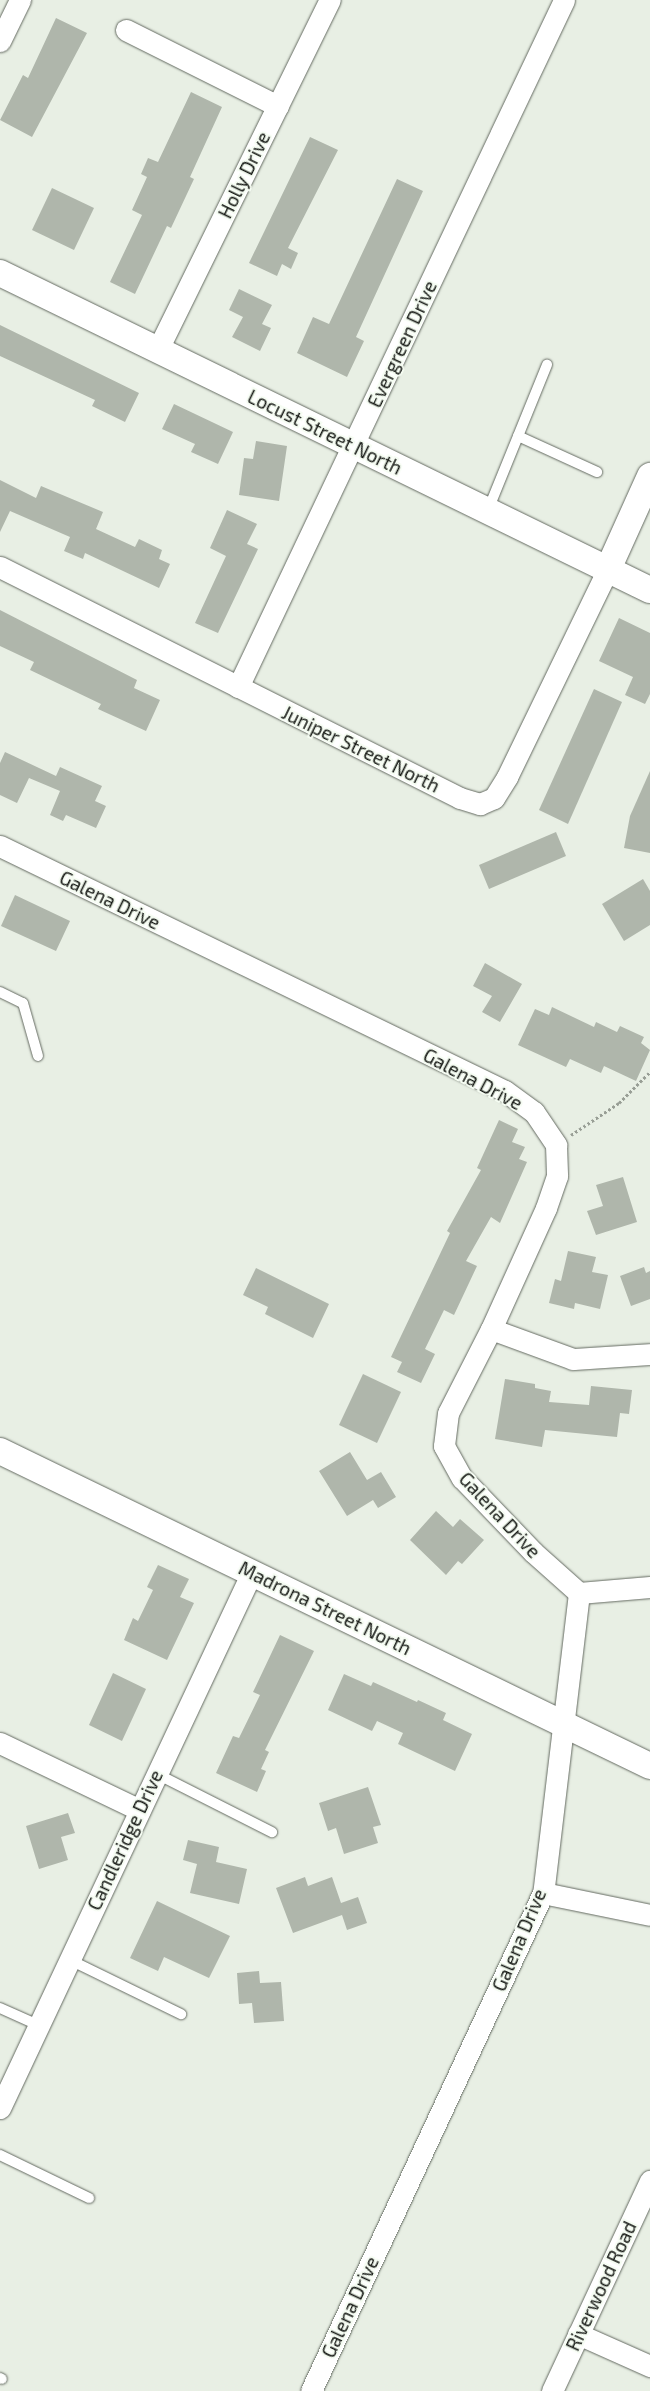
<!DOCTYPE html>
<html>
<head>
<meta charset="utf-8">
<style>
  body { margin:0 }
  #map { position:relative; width:650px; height:2391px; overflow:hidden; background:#e8efe4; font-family:"Exo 2",sans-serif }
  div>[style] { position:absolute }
  .building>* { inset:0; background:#afb6ab }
  .path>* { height:3px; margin-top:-1.5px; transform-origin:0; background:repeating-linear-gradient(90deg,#989e95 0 2.5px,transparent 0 5px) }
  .roads { filter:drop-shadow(0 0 1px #646a61) drop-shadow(0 0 1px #646a61) }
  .service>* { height:10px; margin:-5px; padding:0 5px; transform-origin:5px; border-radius:5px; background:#fff }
  .minor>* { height:21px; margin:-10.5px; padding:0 10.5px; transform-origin:10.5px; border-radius:10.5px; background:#fff }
  .tertiary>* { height:26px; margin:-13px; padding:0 13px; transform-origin:13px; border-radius:13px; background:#fff }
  span { translate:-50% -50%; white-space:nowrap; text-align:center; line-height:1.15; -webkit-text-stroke:4px #f5fcf2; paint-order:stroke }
  .street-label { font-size:19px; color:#161915 }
</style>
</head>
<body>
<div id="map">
  <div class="building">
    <div style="clip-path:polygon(56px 18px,87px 33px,32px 137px,0 120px,23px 75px,28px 78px)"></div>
    <div style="clip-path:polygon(191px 92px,222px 107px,190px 177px,194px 179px,171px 228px,167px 226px,135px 294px,110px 282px,142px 215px,132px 210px,147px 177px,141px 174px,148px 158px,158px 162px)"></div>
    <div style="clip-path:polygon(310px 137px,338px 150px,288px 248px,298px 253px,291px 269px,282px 264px,277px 276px,249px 263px)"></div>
    <div style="clip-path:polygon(397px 179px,423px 191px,356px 337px,364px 341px,347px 377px,297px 353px,313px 317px,329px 324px)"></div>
    <div style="clip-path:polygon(52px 188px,94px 208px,74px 250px,32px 230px)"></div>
    <div style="clip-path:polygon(239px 289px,272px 305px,262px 324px,271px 328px,260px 351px,232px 337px,243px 317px,229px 310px)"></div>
    <div style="clip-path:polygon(0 325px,139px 393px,125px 422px,92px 406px,95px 400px,0 356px)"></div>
    <div style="clip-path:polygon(174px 404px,233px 432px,218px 464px,191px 452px,195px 444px,162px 429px)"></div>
    <div style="clip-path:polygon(256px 441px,287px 446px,279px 501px,239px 495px,244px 458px,253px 459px)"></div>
    <div style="clip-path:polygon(0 480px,36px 498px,41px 486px,103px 512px,96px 529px,135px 547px,139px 539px,162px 550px,159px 559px,170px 564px,159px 588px,85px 553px,83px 559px,64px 551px,70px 537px,10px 511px,0 532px)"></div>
    <div style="clip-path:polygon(227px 510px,257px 524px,247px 544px,258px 549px,218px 633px,195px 623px,226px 556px,210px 548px)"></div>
    <div style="clip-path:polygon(0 610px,137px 680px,134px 688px,160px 700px,146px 731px,98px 709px,101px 704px,30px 670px,34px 662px,0 646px)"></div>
    <div style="clip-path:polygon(619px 618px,650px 633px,650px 694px,645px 704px,625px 695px,633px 677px,599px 661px)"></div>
    <div style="clip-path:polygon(594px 689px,622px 702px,568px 824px,539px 810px)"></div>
    <div style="clip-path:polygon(5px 752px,56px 776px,60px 767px,102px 786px,95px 801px,106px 806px,96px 828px,66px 815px,63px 821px,50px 815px,60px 791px,29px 778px,17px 803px,0 795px,0 763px)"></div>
    <div style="clip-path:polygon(650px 771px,650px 853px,624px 848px,630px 816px)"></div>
    <div style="clip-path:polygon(556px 832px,566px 856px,489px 889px,479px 865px)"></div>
    <div style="clip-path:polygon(643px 879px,650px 891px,650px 925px,624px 941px,602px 904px)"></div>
    <div style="clip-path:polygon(15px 895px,70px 921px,56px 951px,1px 926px)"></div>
    <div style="clip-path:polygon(485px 963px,522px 984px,500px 1022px,482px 1012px,492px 996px,473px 986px)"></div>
    <div style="clip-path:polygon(552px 1007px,594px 1027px,596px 1022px,617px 1032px,620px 1026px,644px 1037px,641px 1043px,650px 1050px,636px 1081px,604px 1066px,601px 1073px,570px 1059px,566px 1067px,518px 1045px,535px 1009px,549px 1015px)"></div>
    <div style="clip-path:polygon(499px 1120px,518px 1129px,512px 1142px,525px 1147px,519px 1159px,527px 1162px,500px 1223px,491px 1217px,466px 1261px,477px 1266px,454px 1315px,444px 1310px,425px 1349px,435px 1354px,421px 1383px,397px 1372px,402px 1362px,391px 1357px,450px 1233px,447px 1231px,481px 1170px,477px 1168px)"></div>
    <div style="clip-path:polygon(623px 1177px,637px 1222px,596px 1235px,587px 1211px,603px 1206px,596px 1185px)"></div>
    <div style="clip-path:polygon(568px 1251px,596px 1257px,592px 1272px,608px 1275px,600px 1309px,575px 1303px,574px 1309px,549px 1303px,555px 1279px,561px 1281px)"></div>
    <div style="clip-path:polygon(644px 1267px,646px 1273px,650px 1271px,650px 1299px,631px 1306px,620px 1276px)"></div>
    <div style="clip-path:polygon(256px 1268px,329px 1304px,313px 1338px,265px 1314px,268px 1307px,243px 1295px)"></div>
    <div style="clip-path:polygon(363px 1374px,401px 1392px,377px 1443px,339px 1425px)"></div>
    <div style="clip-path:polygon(505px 1379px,535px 1384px,535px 1388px,551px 1391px,549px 1402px,589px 1405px,591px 1386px,632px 1390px,629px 1414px,620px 1413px,617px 1437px,545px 1430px,542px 1447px,495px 1439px)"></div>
    <div style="clip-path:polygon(350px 1452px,367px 1480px,381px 1472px,396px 1497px,378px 1508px,373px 1500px,347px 1516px,319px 1471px)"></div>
    <div style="clip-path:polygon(436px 1511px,453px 1527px,460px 1519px,484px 1540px,462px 1564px,458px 1561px,446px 1575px,410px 1540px)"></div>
    <div style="clip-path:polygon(158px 1565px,189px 1579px,180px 1597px,194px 1603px,167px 1660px,124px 1640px,133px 1618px,138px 1621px,153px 1590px,147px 1587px)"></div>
    <div style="clip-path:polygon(280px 1635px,314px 1651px,265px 1750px,269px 1752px,261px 1769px,266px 1771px,257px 1792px,216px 1773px,233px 1736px,239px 1738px,260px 1695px,253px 1692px)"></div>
    <div style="clip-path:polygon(113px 1673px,146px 1689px,122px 1741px,89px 1725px)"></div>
    <div style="clip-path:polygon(344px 1674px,371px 1686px,373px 1682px,417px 1702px,418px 1700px,446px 1713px,443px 1720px,472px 1734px,455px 1771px,398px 1744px,403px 1733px,377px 1721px,372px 1731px,328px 1710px)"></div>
    <div style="clip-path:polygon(368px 1787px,381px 1825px,373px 1827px,378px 1843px,344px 1854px,336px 1828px,328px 1831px,319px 1803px)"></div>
    <div style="clip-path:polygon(68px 1813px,75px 1833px,61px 1837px,68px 1860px,39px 1869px,26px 1826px)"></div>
    <div style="clip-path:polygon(188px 1840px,219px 1847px,216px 1862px,247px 1869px,239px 1904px,190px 1893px,197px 1864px,183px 1860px)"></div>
    <div style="clip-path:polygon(305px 1877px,308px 1886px,332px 1877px,341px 1903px,358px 1897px,367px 1923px,347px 1930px,342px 1915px,293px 1933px,276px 1888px)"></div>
    <div style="clip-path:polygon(157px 1901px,230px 1936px,209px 1978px,164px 1957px,158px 1971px,130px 1958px)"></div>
    <div style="clip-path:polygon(259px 1971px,260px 1983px,281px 1982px,284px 2021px,254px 2023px,252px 2003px,239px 2004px,237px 1973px)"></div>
  </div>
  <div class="path">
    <div style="left:571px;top:1135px;width:58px;rotate:-33.7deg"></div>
    <div style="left:619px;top:1103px;width:44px;rotate:-45deg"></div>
  </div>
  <div class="roads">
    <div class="service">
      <div style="left:518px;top:436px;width:87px;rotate:24.5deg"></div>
      <div style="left:488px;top:510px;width:157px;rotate:-67.9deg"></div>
      <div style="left:0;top:992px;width:25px;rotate:26deg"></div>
      <div style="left:23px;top:1003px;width:55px;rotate:74.2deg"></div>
      <div style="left:157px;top:1774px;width:129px;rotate:26.8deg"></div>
      <div style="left:68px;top:1959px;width:126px;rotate:26deg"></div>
      <div style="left:0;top:2008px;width:42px;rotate:24.1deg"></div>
      <div style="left:0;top:2155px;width:99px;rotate:25.8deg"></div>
      <div style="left:0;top:2378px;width:2px;rotate:27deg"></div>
    </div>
    <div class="minor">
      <div style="left:126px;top:30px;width:170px;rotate:26.6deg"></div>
      <div style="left:0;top:41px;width:46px;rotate:-64deg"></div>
      <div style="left:158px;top:349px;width:389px;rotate:-63.8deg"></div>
      <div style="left:0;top:567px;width:515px;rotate:26.66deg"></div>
      <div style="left:460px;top:798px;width:21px;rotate:17deg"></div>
      <div style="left:480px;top:804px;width:15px;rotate:-23deg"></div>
      <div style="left:494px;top:798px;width:25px;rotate:-58deg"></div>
      <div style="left:507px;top:777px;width:233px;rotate:-64.1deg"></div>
      <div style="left:238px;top:687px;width:760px;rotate:-64.61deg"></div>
      <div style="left:0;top:846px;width:561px;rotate:25.88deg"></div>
      <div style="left:505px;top:1091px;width:36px;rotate:36deg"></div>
      <div style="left:534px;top:1112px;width:40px;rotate:56deg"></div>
      <div style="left:556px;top:1145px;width:31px;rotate:88deg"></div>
      <div style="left:557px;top:1176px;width:34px;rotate:109deg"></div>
      <div style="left:546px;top:1208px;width:133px;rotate:114.4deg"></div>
      <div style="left:491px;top:1329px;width:94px;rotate:117.1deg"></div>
      <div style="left:448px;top:1413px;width:33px;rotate:97deg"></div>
      <div style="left:444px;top:1446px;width:37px;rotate:61deg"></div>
      <div style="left:462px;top:1478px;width:103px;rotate:46.2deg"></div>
      <div style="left:533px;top:1552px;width:62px;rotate:41.7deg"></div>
      <div style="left:579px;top:1593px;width:302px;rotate:96.8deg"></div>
      <div style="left:543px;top:1893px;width:549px;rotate:114.98deg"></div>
      <div style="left:491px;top:1329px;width:87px;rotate:20.1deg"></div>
      <div style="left:573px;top:1359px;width:77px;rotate:-3.7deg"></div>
      <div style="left:579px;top:1593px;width:71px;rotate:-4.8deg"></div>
      <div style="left:0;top:1743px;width:155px;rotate:25.6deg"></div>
      <div style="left:543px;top:1893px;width:109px;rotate:11.6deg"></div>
      <div style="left:0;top:2108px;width:592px;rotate:-64.82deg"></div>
      <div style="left:578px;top:2334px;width:79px;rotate:24deg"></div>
      <div style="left:552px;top:2391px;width:232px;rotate:-65deg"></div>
    </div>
    <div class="tertiary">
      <div style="left:0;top:273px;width:723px;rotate:26deg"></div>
      <div style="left:609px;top:567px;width:100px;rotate:-65.7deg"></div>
      <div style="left:0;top:1451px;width:722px;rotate:25.86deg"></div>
    </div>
  </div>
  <div class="street-label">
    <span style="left:244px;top:175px;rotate:-64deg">Holly Drive</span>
    <span style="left:402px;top:344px;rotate:-65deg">Evergreen Drive</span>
    <span style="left:325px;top:432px;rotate:26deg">Locust Street North</span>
    <span style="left:361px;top:749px;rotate:26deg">Juniper Street North</span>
    <span style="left:110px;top:900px;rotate:26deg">Galena Drive</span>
    <span style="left:473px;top:1079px;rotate:28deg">Galena Drive</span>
    <span style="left:500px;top:1515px;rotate:47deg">Galena Drive</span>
    <span style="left:325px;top:1608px;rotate:26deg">Madrona Street North</span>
    <span style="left:125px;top:1840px;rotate:-65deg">Candleridge Drive</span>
    <span style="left:519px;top:1940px;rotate:-67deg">Galena Drive</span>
    <span style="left:601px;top:2286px;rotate:-65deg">Riverwood Road</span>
    <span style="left:350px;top:2307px;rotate:-65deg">Galena Drive</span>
  </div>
</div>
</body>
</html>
